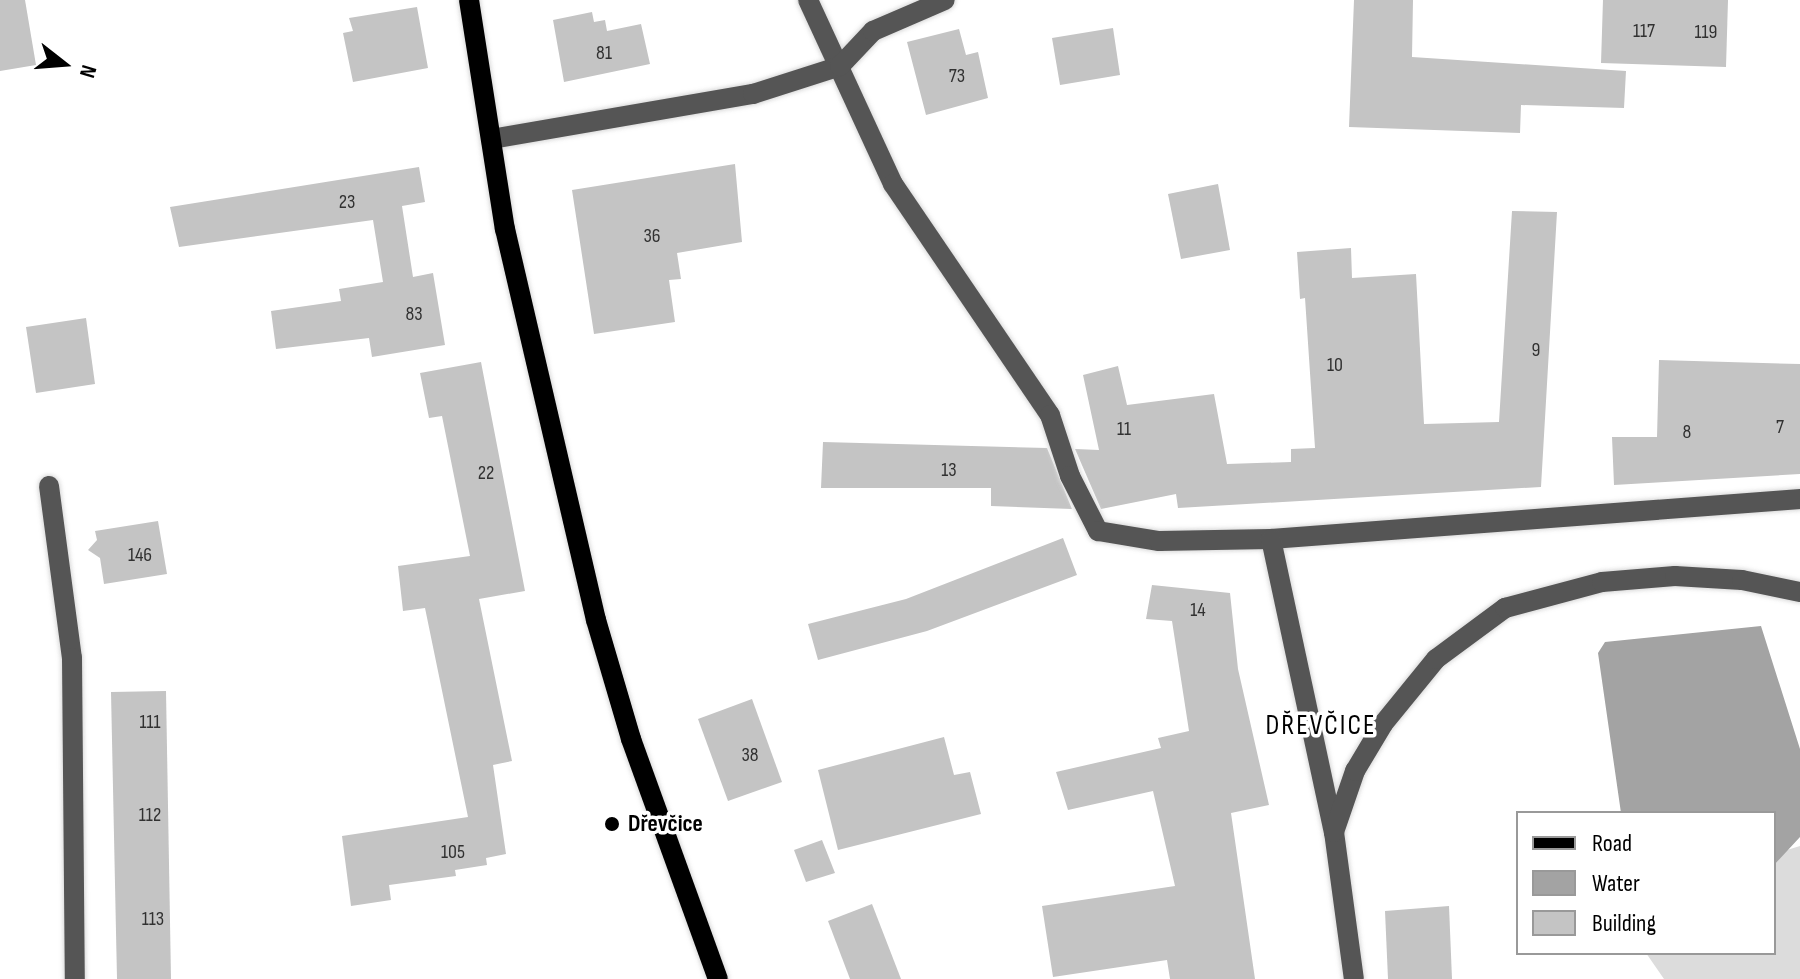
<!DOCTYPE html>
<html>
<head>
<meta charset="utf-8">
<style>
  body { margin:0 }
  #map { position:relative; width:1800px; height:979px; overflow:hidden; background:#fff; font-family:"Sofia Sans Condensed",sans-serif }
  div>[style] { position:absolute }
  .green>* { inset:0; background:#dcdcdc }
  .water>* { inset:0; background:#a3a3a3 }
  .building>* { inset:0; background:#c4c4c4 }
  .roads { filter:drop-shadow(0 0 2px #dbdbdb) drop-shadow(0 0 2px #dbdbdb) }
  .minor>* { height:20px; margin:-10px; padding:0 10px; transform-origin:10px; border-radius:10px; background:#555 }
  .major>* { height:20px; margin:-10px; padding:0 10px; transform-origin:10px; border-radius:10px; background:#000 }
  .dots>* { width:22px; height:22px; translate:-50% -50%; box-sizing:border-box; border:4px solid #fff; border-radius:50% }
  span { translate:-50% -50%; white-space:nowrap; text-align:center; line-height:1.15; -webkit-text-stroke:7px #fff; paint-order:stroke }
  .number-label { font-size:20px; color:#313131 }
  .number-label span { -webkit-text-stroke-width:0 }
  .poi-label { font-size:24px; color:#000; font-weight:700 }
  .left { translate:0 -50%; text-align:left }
  .quarter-label { font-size:28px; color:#000; letter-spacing:2px }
  .legend { position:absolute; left:1516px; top:811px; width:260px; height:144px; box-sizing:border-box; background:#fff; border:2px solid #999; margin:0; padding:10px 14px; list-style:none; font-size:24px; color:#000 }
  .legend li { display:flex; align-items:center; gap:16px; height:40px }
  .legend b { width:40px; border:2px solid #999 }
  .north { position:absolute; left:24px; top:24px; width:80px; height:80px; -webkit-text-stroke:6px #fff; paint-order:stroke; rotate:107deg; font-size:22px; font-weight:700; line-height:32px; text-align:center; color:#000 }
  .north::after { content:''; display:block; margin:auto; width:28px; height:36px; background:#000; clip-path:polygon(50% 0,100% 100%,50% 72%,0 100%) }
</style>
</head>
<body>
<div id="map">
  <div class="green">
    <div style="clip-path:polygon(1800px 846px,1800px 979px,1664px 979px,1646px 953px,1774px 953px,1774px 854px)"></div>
  </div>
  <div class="water">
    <div style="clip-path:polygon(1761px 626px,1800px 749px,1800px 837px,1774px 865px,1774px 813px,1621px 813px,1598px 653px,1605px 642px)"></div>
  </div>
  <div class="building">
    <div style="clip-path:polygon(0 0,25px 0,36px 65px,0 71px)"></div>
    <div style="clip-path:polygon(1354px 0,1413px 0,1412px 57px,1626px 71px,1624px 108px,1521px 105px,1520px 133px,1349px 127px)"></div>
    <div style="clip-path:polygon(1603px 0,1728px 0,1726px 67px,1601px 63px)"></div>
    <div style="clip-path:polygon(417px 7px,428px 68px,353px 82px,343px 33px,353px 31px,349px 18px)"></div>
    <div style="clip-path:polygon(592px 12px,594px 22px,605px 20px,607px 31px,641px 24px,650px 64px,564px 82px,553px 20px)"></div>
    <div style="clip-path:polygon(1113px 28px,1120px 75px,1060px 85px,1052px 38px)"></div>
    <div style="clip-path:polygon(959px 29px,966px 55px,978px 52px,988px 98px,926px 115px,907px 42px)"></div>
    <div style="clip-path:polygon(735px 164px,742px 242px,677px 253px,681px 279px,669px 280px,675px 322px,594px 334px,572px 190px)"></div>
    <div style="clip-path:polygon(419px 167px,425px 202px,402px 206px,413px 277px,433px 273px,445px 345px,372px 357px,369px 338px,276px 349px,271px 311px,341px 301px,339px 289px,383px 282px,373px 220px,179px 247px,170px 207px)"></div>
    <div style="clip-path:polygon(1218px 184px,1230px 250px,1181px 259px,1168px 194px)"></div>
    <div style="clip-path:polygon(1512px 211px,1557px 212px,1541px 487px,1178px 508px,1176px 494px,1101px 509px,1075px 449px,1099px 450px,1083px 375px,1118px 366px,1127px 405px,1214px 394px,1227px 464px,1291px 462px,1291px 449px,1315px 448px,1305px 298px,1300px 299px,1297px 252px,1351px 248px,1352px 278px,1416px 274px,1424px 424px,1499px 422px)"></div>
    <div style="clip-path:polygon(86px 318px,95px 384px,36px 393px,26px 327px)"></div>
    <div style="clip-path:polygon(1659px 360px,1800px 364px,1800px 474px,1614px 485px,1612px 437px,1657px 437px)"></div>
    <div style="clip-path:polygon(481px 362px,525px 591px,479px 599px,512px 761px,493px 765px,506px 854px,486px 858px,487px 865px,455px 870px,456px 876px,389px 885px,391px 900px,351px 906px,342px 836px,468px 817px,425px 608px,403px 611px,398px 566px,470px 556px,442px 416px,429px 418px,420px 373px)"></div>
    <div style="clip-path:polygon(823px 442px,1047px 448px,1072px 509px,991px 506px,991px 488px,821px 488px)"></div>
    <div style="clip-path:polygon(158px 521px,167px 574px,104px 584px,100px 558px,88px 550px,97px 540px,95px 531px)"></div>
    <div style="clip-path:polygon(1063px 538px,1077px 575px,927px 631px,818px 660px,808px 624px,906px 599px)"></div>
    <div style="clip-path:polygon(1152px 585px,1230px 593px,1238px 669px,1269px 805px,1231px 813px,1255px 979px,1170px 979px,1167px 960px,1053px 977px,1042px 906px,1175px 886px,1153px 791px,1068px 810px,1056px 772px,1161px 748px,1158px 738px,1189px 731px,1172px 621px,1146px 619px)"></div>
    <div style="clip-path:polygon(166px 691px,171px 979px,117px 979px,111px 692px)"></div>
    <div style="clip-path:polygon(752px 699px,782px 782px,728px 801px,698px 719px)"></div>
    <div style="clip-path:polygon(944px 737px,954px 775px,970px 772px,981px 814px,838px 850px,818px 770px)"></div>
    <div style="clip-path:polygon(822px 840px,835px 873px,806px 882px,794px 850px)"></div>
    <div style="clip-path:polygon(872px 904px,901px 979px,850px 979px,828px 921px)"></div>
    <div style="clip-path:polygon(1449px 906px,1452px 979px,1388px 979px,1385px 911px)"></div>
  </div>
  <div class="roads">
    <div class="minor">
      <div style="left:808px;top:0;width:203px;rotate:65.2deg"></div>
      <div style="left:893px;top:184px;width:279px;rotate:55.8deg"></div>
      <div style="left:1050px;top:415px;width:64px;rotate:71.8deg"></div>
      <div style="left:1070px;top:476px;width:62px;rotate:63deg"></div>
      <div style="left:1098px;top:531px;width:62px;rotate:9.3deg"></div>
      <div style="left:1159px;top:541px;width:112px;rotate:-1deg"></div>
      <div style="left:1271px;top:539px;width:531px;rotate:-4.32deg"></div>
      <div style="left:492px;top:139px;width:265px;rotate:-9.8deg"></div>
      <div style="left:753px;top:94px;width:91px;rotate:-17.8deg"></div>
      <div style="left:840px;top:66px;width:48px;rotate:-46.7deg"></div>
      <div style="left:873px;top:31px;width:78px;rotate:-23.3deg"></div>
      <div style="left:49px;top:486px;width:174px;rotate:82.4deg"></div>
      <div style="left:72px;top:658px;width:321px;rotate:89.5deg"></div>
      <div style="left:1271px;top:539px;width:300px;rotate:77.9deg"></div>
      <div style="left:1334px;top:832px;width:148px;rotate:82.3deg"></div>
      <div style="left:1334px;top:832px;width:65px;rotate:-71deg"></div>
      <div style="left:1355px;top:771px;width:55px;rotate:-59.2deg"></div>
      <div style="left:1383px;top:724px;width:84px;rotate:-50.8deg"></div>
      <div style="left:1436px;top:659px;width:86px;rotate:-36.5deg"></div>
      <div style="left:1505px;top:608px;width:100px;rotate:-15deg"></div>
      <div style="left:1602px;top:582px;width:73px;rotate:-4.7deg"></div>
      <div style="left:1675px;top:576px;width:67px;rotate:3.4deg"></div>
      <div style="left:1742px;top:580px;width:59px;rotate:11.7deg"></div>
    </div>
    <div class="major">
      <div style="left:469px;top:0;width:232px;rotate:81.1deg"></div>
      <div style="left:505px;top:229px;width:401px;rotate:76.9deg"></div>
      <div style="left:596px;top:620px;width:124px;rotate:73.6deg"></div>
      <div style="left:631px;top:739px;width:255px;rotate:70.1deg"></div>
    </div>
  </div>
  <div class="dots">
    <div style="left:612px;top:824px;background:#000"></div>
  </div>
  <div class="number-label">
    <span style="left:1644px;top:31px">117</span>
    <span style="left:1706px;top:32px">119</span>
    <span style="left:604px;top:53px">81</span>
    <span style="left:957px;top:76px">73</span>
    <span style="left:347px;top:202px">23</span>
    <span style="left:652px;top:236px">36</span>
    <span style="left:414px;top:314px">83</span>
    <span style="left:1536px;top:350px">9</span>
    <span style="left:1335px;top:365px">10</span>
    <span style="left:1780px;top:427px">7</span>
    <span style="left:1124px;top:429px">11</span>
    <span style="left:1687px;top:432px">8</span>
    <span style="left:949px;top:470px">13</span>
    <span style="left:486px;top:473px">22</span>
    <span style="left:140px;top:555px">146</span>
    <span style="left:1198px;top:610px">14</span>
    <span style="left:150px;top:722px">111</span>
    <span style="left:750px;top:755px">38</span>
    <span style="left:150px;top:815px">112</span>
    <span style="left:453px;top:852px">105</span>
    <span style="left:153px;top:919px">113</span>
  </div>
  <div class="poi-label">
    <span class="left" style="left:628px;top:824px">Dřevčice</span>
  </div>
  <div class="quarter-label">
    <span style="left:1321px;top:726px">DŘEVČICE</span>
  </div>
  <ul class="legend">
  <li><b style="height:10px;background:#000"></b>Road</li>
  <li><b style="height:22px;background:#a3a3a3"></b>Water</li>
  <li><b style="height:22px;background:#c4c4c4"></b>Building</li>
  </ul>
  <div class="north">N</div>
</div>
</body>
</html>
